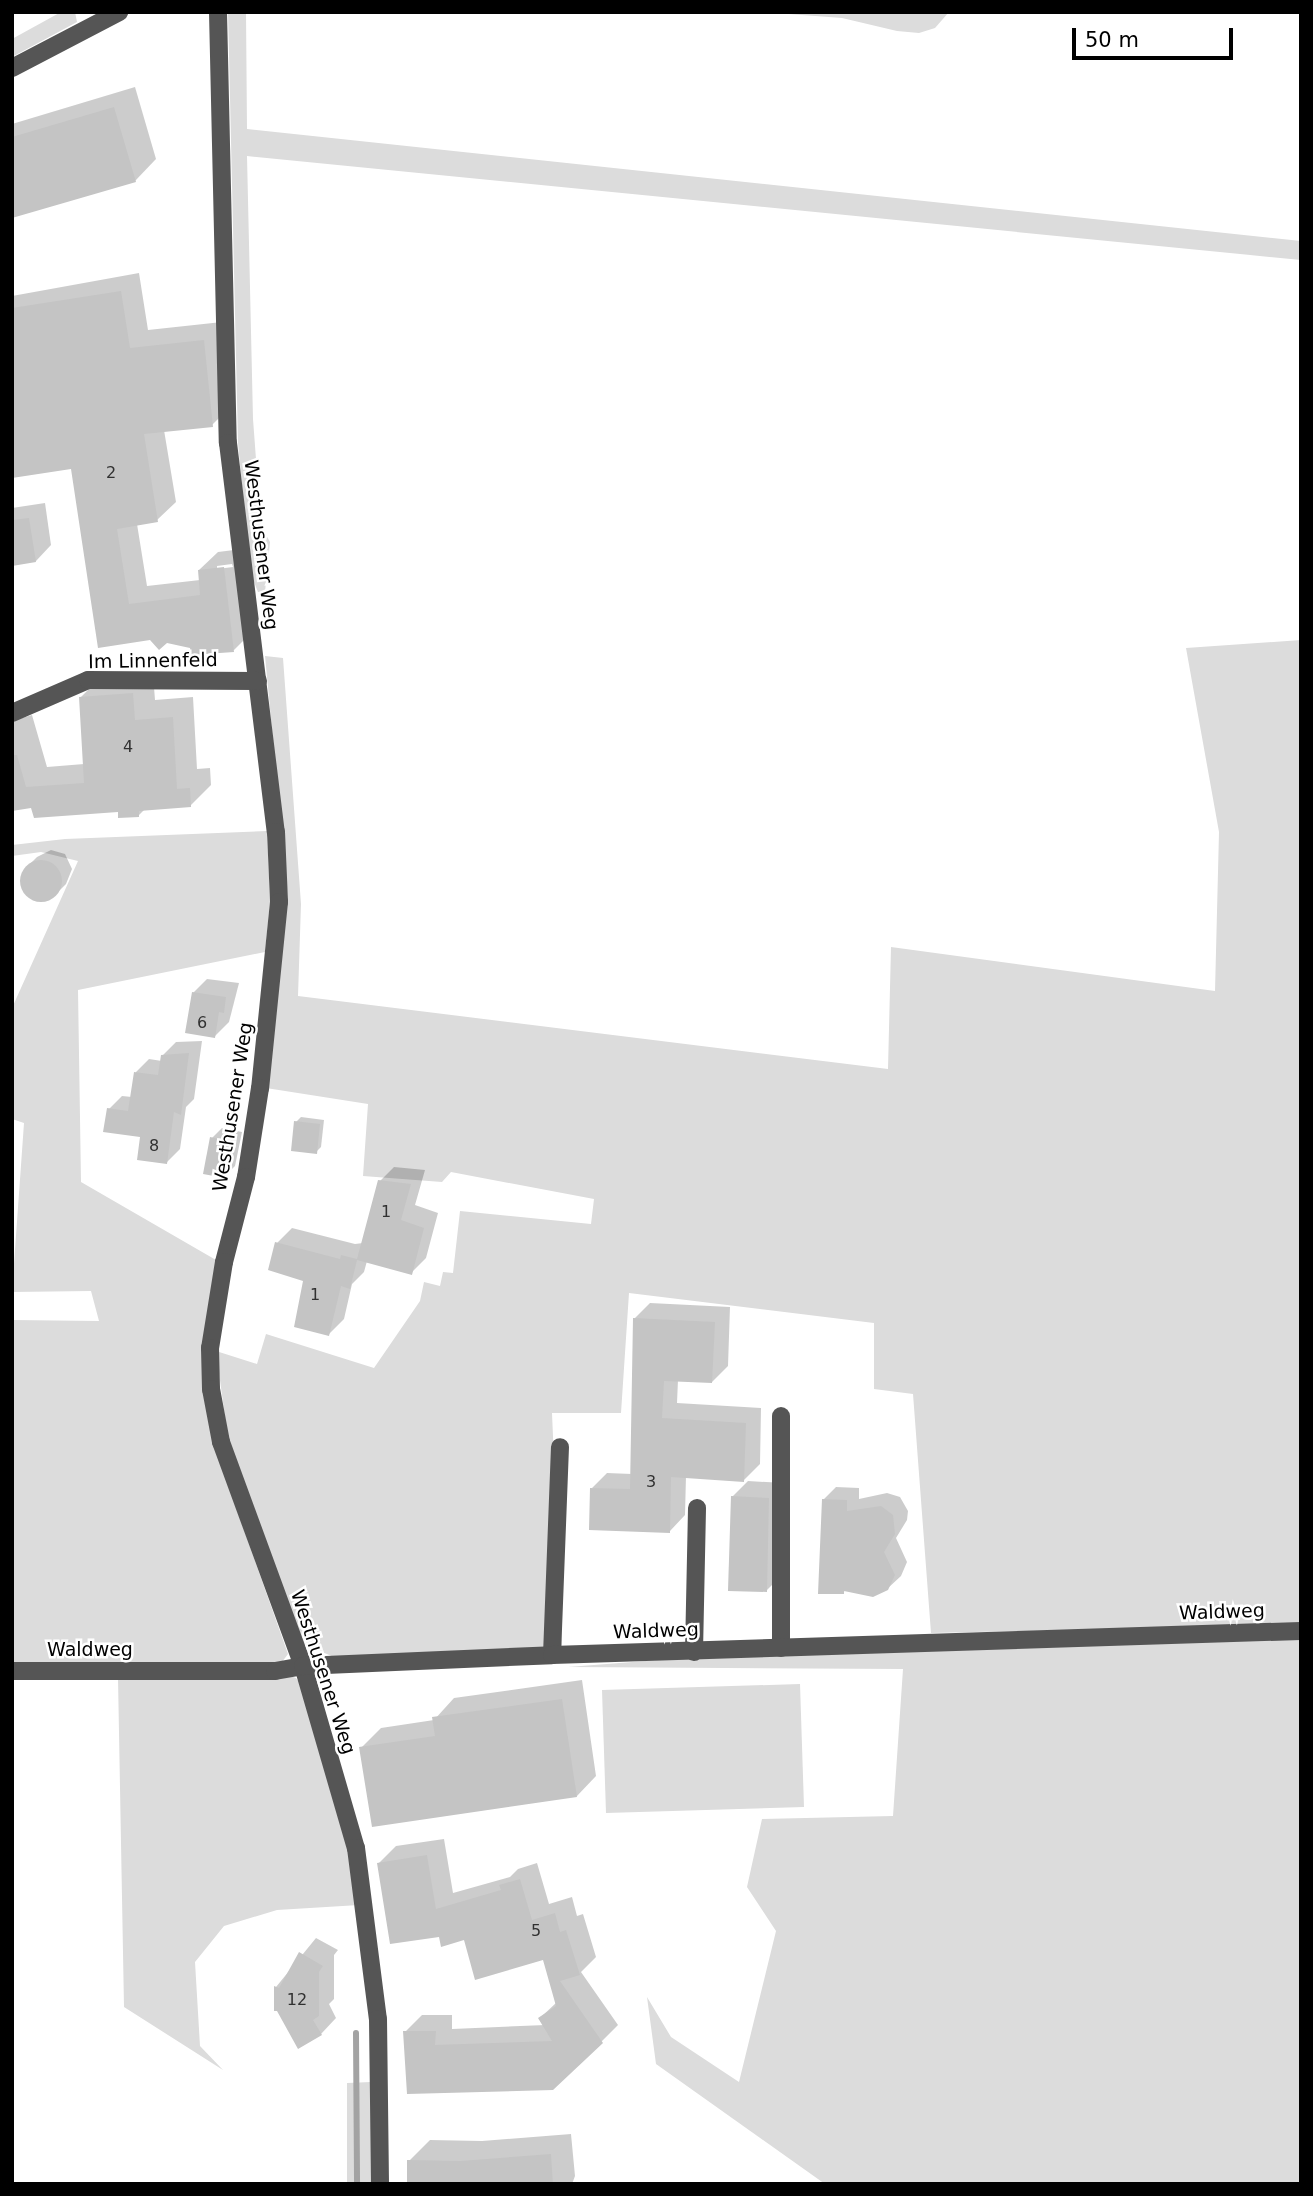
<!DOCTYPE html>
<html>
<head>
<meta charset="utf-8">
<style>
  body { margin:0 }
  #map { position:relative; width:1313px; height:2196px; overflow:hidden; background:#fff; font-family:"DejaVu Sans",sans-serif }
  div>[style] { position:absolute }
  .green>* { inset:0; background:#dcdcdc }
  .shadow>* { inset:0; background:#0003 }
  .stream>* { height:6px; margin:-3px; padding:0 3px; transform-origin:3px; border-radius:3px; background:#a3a3a3 }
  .building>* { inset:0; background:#c4c4c4 }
  .round { border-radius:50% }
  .minor>* { height:18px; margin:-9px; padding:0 9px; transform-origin:9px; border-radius:9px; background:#555 }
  span { translate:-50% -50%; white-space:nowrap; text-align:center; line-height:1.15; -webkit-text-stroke:5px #fff; paint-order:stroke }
  .number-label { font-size:16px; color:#313131 }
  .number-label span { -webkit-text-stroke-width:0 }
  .street-label { font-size:19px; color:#000 }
  .frame { position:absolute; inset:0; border:14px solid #000; pointer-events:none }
  .scale { position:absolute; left:1072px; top:28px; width:161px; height:32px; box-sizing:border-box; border:4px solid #000; border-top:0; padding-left:9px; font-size:21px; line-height:24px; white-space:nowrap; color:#000; -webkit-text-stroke:5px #fff; paint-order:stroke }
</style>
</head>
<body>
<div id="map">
  <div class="green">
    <div style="clip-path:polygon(61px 12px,75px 12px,77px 22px,12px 57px,12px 39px)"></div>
    <div style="clip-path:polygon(228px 12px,246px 12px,247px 129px,1301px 241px,1301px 260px,247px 156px,253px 419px,261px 526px,270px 542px,265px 592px,258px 592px,252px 577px,248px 549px,238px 443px)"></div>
    <div style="clip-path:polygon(761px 12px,949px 12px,935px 28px,919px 33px,897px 31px,842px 18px)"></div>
    <div style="clip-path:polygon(1301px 640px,1301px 1625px,931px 1633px,913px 1394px,874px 1389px,874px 1323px,629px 1293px,621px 1413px,552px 1413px,562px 1648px,334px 1657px,303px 1644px,228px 1439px,216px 1351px,257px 1364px,266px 1334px,374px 1368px,420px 1301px,424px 1282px,440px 1286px,443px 1272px,453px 1273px,460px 1211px,591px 1224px,594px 1199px,451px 1172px,442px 1182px,363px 1176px,368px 1104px,266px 1088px,288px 898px,265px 656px,283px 658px,301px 904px,298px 996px,888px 1069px,891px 947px,1215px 991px,1219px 832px,1186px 648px)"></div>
    <div style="clip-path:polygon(267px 831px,270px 901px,265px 952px,78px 990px,81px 1182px,216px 1260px,212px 1440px,288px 1654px,282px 1662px,12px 1666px,12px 1320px,99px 1321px,91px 1291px,12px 1292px,24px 1123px,12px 1119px,12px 1008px,78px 861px,41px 852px,12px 856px,12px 845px,65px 839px)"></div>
    <div style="clip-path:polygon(1301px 1636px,1301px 2184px,825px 2184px,656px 2064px,647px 1997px,671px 2037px,739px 2082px,776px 1931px,747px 1887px,762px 1819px,893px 1816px,903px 1669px,568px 1667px,697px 1657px)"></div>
    <div style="clip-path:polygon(287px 1675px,296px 1678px,302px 1686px,346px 1839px,359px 1905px,277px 1910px,224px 1926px,195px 1962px,200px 2046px,223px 2070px,124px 2007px,118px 1678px)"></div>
    <div style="clip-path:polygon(800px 1684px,804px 1807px,606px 1813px,602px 1690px)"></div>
    <div style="clip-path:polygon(371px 2082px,371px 2184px,347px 2184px,347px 2083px)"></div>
  </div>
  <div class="shadow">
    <div style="clip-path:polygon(135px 87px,156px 159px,135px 181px,12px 217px,12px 124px)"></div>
    <div style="clip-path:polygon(evenodd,139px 273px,148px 330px,222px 322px,230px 407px,212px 425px,164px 430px,176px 502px,157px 520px,137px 524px,147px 586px,200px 580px,199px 570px,218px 552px,242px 549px,252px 632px,234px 650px,150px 638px,100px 646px,72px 467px,12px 460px,12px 296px,139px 273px,232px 564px,233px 567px,217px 569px,217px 566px,232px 564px)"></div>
    <div style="clip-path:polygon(45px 503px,51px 545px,36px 561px,12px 565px,12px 508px)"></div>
    <div style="clip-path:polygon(153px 674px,155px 700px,193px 697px,197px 769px,210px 768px,211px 785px,190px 806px,145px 809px,139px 815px,119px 810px,32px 807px,12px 809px,12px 721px,32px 715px,47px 767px,84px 764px,80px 698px,101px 677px)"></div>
    <div style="clip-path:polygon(51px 850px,65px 854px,72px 869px,66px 884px,55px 895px,39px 901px,25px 893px,21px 880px,26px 868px,37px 857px)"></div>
    <div style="clip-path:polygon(207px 979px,239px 983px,229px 1022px,215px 1036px,193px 993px)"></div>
    <div style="clip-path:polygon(202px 1041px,194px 1099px,186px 1107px,180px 1149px,167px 1162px,142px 1136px,109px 1109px,122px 1096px,132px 1097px,136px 1072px,149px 1059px,162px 1061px,162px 1056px,176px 1042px)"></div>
    <div style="clip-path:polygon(301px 1117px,324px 1120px,321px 1147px,316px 1152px,296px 1122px)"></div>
    <div style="clip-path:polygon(222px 1128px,242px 1132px,235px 1166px,225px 1176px,212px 1138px)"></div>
    <div style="clip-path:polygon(394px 1167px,425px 1170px,415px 1205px,438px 1213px,426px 1258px,411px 1273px,367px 1261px,364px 1272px,352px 1284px,344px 1319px,329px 1334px,305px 1280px,277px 1243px,292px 1228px,355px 1244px,363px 1243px,380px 1181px)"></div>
    <div style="clip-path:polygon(650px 1303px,730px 1307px,728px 1366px,712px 1382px,678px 1380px,677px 1403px,761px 1408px,760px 1464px,744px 1480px,686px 1476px,685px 1515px,670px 1531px,592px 1488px,607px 1473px,632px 1474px,634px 1319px)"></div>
    <div style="clip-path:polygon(748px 1481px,784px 1483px,782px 1575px,766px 1591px,732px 1497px)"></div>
    <div style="clip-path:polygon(836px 1487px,859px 1488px,859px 1499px,887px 1493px,900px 1497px,908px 1511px,907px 1520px,896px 1538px,907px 1562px,901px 1576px,887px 1589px,846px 1589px,843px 1593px,823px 1500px)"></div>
    <div style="clip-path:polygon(582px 1680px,596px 1776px,577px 1796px,361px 1748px,381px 1728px,434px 1720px,454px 1698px)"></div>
    <div style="clip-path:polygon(444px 1839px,453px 1893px,510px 1877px,518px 1869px,537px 1863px,549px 1904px,572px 1897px,577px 1916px,583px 1914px,596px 1957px,581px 1972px,618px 2025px,601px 2042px,409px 2093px,405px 2032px,422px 2015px,452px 2015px,452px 2029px,545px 2025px,540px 2018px,557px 2002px,544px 1958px,441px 1935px,379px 1863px,396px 1846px)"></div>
    <div style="clip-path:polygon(316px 1938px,338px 1950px,334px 1955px,334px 1999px,329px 2004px,336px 2018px,321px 2034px,276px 1987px)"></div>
    <div style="clip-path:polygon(571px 2134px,575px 2176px,572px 2184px,409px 2184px,409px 2161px,430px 2140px,482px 2141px)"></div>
  </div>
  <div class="stream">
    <div style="left:356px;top:2033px;width:151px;rotate:89.6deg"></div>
  </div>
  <div class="building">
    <div style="clip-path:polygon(114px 107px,136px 182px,12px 218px,12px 137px)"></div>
    <div style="clip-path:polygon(121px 291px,130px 348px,204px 340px,213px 427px,144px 434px,158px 522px,117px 529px,129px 604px,200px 595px,198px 570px,224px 567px,234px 652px,191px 655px,190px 648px,167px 643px,159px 650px,150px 640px,98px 648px,71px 469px,12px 478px,12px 308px)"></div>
    <div style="clip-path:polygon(29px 518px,36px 562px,12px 566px,12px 520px)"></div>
    <div style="clip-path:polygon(133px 693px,135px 720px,173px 717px,177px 789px,190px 788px,191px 807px,139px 811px,139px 817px,118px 818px,118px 812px,34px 818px,31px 808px,12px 811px,12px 755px,17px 755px,26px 787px,84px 783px,79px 697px)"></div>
    <div class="round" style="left:20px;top:860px;width:42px;height:42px"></div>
    <div style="clip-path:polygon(192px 992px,226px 997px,224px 1013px,219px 1012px,215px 1038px,185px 1033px)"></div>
    <div style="clip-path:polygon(189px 1053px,181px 1115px,174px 1112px,167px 1164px,137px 1160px,140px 1137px,103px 1132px,107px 1108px,128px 1111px,134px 1072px,158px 1075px,161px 1055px)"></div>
    <div style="clip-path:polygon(294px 1121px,320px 1124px,317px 1154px,291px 1151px)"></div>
    <div style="clip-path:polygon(210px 1137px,233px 1142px,225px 1178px,203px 1174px)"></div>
    <div style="clip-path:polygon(378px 1180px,411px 1184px,401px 1220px,424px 1228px,412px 1275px,357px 1260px,350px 1289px,341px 1286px,329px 1336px,294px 1327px,303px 1281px,268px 1270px,275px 1242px,340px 1259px,341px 1255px,357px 1259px)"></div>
    <div style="clip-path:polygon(633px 1318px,715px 1322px,712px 1383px,664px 1381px,662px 1418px,746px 1423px,744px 1482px,671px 1477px,670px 1533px,589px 1530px,590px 1488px,630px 1489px)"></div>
    <div style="clip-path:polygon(731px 1496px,769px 1498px,767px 1592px,728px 1591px)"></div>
    <div style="clip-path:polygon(822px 1499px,847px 1500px,847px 1511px,881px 1506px,893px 1515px,895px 1534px,884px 1552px,895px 1575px,888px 1590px,873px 1597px,844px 1591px,844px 1594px,818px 1594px)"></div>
    <div style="clip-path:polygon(562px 1699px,577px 1797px,372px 1827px,359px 1747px,435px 1736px,432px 1717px)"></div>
    <div style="clip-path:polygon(427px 1855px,436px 1909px,501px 1890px,499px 1885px,520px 1879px,532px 1920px,555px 1913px,560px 1932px,566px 1930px,580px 1975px,560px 1981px,603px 2043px,553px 2090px,407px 2094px,403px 2031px,436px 2031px,435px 2045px,552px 2041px,538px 2018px,556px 2006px,543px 1960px,475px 1980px,464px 1940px,441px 1947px,439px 1937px,390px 1944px,377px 1863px)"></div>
    <div style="clip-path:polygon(299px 1952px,323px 1966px,319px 1972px,319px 2016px,313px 2020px,322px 2035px,298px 2049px,277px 2011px,274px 2011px,274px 1986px,279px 1988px)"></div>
    <div style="clip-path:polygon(551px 2154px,553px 2184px,407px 2184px,407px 2160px,460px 2161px)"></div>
  </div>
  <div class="minor">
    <div style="left:218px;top:12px;width:431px;rotate:88.7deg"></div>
    <div style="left:228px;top:443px;width:392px;rotate:83deg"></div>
    <div style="left:276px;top:832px;width:70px;rotate:87.5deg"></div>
    <div style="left:279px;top:902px;width:187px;rotate:95.8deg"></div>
    <div style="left:260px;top:1088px;width:90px;rotate:98.9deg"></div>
    <div style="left:246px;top:1177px;width:88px;rotate:104.5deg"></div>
    <div style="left:224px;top:1262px;width:87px;rotate:99.2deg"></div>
    <div style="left:210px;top:1348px;width:41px;rotate:88.6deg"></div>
    <div style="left:211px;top:1389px;width:54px;rotate:79.3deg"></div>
    <div style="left:221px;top:1442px;width:239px;rotate:69.9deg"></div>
    <div style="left:303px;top:1666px;width:190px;rotate:73.8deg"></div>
    <div style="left:356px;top:1848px;width:172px;rotate:82.7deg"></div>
    <div style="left:378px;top:2019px;width:165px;rotate:89.3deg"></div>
    <div style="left:12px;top:68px;width:121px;rotate:-27.6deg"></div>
    <div style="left:12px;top:713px;width:83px;rotate:-23.5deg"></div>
    <div style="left:88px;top:680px;width:170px;rotate:0.3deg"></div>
    <div style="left:781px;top:1648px;width:232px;rotate:-90deg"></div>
    <div style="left:694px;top:1652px;width:144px;rotate:-88.8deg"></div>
    <div style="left:552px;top:1655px;width:208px;rotate:-87.8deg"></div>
    <div style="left:12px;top:1671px;width:263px"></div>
    <div style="left:275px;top:1671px;width:28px;rotate:-10deg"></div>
    <div style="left:303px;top:1666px;width:249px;rotate:-2.5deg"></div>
    <div style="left:552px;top:1655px;width:749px;rotate:-1.84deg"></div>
  </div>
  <div class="number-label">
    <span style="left:111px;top:473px">2</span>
    <span style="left:128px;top:747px">4</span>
    <span style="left:202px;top:1023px">6</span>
    <span style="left:154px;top:1146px">8</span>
    <span style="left:386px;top:1212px">1</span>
    <span style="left:315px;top:1295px">1</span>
    <span style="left:651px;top:1482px">3</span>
    <span style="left:536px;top:1931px">5</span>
    <span style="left:297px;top:2000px">12</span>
  </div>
  <div class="street-label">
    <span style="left:261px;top:545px;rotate:83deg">Westhusener Weg</span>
    <span style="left:153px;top:661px;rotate:-1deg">Im Linnenfeld</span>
    <span style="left:233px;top:1107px;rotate:-81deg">Westhusener Weg</span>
    <span style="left:1222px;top:1612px;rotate:-2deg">Waldweg</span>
    <span style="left:656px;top:1631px;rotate:-2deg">Waldweg</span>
    <span style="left:90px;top:1650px">Waldweg</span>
    <span style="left:323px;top:1672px;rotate:72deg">Westhusener Weg</span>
  </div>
  <div class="frame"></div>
  <div class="scale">50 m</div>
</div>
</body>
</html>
